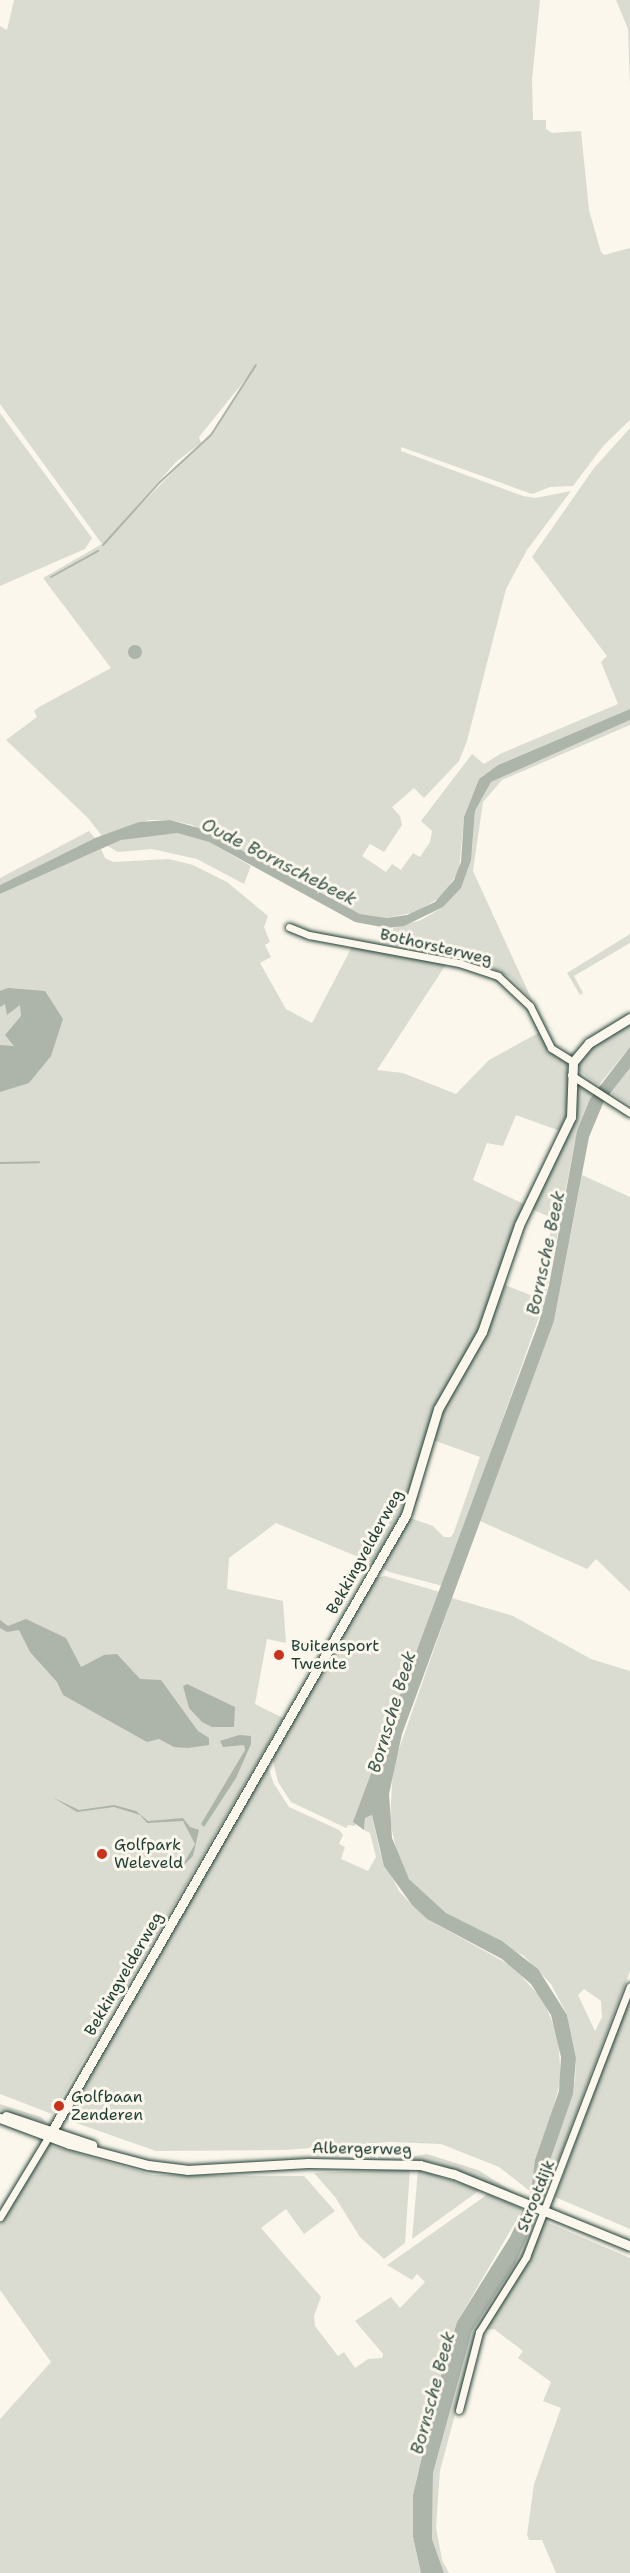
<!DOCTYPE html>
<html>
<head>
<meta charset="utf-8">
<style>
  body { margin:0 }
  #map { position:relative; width:630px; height:2573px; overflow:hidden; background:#fbf7ec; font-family:"Shantell Sans",sans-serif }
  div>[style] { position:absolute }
  .green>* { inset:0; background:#dbdcd1 }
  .water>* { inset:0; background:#adb4aa }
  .round { border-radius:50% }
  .stream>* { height:2px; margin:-1px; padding:0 1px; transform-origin:1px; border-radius:1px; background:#adb4aa }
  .roads { filter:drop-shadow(0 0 2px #1f3d34) drop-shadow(0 0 2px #1f3d34) }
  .street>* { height:7px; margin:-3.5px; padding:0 3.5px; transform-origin:3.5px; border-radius:3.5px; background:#fbf7ec }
  .secondary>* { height:9px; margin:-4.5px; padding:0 4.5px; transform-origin:4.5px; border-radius:4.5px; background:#fbf7ec }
  .dots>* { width:16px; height:16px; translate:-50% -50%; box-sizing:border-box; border:3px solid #fbf7ec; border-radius:50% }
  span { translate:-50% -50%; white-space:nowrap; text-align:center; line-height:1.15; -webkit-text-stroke:6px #fbf7ec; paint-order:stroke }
  .street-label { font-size:16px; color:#1f3d34 }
  .poi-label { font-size:16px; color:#1f3d34 }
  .left { translate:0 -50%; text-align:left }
  .water-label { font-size:18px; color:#425b52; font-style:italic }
</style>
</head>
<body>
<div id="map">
  <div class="green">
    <div style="clip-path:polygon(evenodd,14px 0,540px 0,532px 80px,533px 120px,546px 120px,546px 129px,552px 133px,581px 131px,589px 210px,601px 252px,604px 255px,630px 248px,630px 420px,604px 445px,573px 486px,550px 487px,532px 494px,401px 447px,401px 451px,523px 496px,535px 498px,571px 491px,527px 550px,506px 589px,467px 741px,459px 761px,424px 798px,414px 788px,392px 807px,400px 816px,402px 825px,384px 852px,370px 844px,362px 856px,386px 872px,392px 864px,401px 870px,413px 853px,420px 857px,430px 842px,432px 831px,421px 821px,472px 754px,484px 764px,500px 754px,618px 704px,601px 662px,607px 656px,532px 557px,594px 468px,630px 428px,630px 709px,498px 765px,479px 779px,464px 817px,459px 871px,441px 897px,416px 912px,387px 918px,360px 914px,192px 825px,170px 820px,149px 820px,102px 836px,88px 818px,6px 740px,37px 717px,34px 711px,39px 707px,111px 668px,43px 578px,102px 544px,0 404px,0 26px,7px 30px,14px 0,249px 375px,216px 428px,115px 531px,176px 462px,201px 443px,199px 437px,249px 375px)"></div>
    <div style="clip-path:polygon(616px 0,630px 0,630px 88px,628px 29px)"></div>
    <div style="clip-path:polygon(0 413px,92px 538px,85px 549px,0 586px)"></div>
    <div style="clip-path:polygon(630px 720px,630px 725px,502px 780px,483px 802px,473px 871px,532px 1000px,510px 977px,481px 963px,391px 944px,393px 928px,421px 920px,443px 907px,472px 849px,475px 811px,491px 782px)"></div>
    <div style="clip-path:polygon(89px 831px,95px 838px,0 885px,0 878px)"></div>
    <div style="clip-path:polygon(177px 833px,209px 842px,251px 866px,244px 884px,197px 859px,152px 849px,118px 852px,106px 845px,138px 835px)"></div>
    <div style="clip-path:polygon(101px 849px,105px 858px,113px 862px,169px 859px,193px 865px,227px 882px,268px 916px,264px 927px,270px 942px,265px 945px,271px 957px,260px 963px,286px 1009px,312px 1023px,353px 945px,447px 963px,377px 1070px,403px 1073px,456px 1094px,489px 1060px,538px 1033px,531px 1018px,551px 1052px,567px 1063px,570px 1105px,560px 1131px,516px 1115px,503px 1146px,487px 1143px,473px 1180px,524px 1204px,473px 1342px,435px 1405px,404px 1508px,373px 1563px,276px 1523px,229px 1558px,227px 1589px,283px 1601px,286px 1643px,267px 1639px,255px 1704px,283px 1718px,52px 2114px,0 2094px,0 894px)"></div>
    <div style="clip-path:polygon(630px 934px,630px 943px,574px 976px,583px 993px,580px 995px,567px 973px)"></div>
    <div style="clip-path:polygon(630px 1022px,630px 1047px,599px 1085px,579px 1071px,578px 1062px,588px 1049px)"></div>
    <div style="clip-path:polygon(630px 1068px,630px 1105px,610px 1092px)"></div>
    <div style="clip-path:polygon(583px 1087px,593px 1094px,575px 1141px,545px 1300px,443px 1586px,389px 1572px,381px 1567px,416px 1497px,419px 1496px,410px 1518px,433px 1526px,444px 1537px,451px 1537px,454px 1532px,480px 1457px,433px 1440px,444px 1405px,486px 1332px,505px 1285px,538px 1298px,550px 1237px,550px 1217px,529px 1208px,554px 1157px,575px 1090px)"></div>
    <div style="clip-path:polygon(582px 1175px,630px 1197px,630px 1592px,596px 1559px,587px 1569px,480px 1521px,554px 1321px)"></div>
    <div style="clip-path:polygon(385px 1576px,440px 1592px,355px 1826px,348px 1825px,346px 1828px,291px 1802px,278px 1782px,272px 1756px,375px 1578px)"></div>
    <div style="clip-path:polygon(evenodd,452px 1598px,513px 1616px,591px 1659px,630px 1671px,630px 1971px,544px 2198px,546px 2173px,575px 2080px,576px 2058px,567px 2015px,551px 1984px,524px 1956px,446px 1913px,409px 1879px,397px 1853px,390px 1821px,393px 1766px,452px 1598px,584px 1989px,601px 2001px,602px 2017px,595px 2031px,578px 1995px,584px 1989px)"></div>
    <div style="clip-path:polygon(267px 1764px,274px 1784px,289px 1807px,339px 1830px,343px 1835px,339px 1844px,345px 1847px,341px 1859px,368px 1871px,376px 1857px,370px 1833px,364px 1830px,365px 1818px,372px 1815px,380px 1852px,399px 1891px,412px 1905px,427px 1919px,512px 1966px,544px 2001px,558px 2037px,561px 2079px,531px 2192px,499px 2167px,441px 2144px,389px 2142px,285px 2150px,156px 2151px,62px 2118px)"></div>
    <div style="clip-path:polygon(630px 1997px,630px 2229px,555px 2197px)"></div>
    <div style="clip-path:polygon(0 2104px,41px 2117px,47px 2123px,0 2110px)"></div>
    <div style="clip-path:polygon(48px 2145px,153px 2175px,304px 2176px,335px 2211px,304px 2234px,286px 2209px,261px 2228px,321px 2297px,314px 2316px,315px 2326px,338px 2356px,344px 2352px,355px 2368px,368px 2359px,382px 2358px,383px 2354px,355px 2321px,391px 2297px,400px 2308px,425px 2282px,417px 2274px,412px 2280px,387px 2265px,488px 2194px,523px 2209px,457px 2322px,443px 2367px,413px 2495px,413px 2537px,421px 2573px,0 2573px,0 2419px,51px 2362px,0 2290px,0 2223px)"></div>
    <div style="clip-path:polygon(427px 2154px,478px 2170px,523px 2198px,436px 2163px,404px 2158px)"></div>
    <div style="clip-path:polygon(410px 2169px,405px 2243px,384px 2259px,360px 2237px,335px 2197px,314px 2173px)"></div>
    <div style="clip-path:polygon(419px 2170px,480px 2190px,412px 2239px,418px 2170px)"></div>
    <div style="clip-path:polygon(537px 2215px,519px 2266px,477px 2331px,440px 2471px,436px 2527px,442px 2560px,449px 2573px,444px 2573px,432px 2539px,433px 2473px,472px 2331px,516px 2262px)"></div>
    <div style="clip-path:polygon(544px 2221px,630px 2258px,630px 2573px,556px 2573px,542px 2540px,529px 2540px,527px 2535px,534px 2484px,561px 2408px,543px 2401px,551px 2382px,518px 2358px,523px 2351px,494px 2329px,483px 2330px,528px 2259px)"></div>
  </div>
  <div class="water">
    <div class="round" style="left:128px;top:645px;width:14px;height:14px"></div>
    <div style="clip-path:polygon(630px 709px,630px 720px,491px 782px,475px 811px,471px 860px,461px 888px,443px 907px,404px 926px,387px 928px,355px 922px,209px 842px,177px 833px,121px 840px,0 894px,0 885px,95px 838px,139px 822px,170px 820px,202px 829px,360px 914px,387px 918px,407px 915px,435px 902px,454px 880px,461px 862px,464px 817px,479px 779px,498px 765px)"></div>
    <div style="clip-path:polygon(8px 988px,45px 991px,63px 1019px,51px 1056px,29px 1083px,0 1092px,0 1045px,14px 1046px,5px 1035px,21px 1016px,20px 1005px,7px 1015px,5px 1004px,0 1007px,0 991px)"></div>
    <div style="clip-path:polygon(630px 1047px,630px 1068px,604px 1101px,589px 1137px,554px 1321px,402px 1734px,389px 1794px,392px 1838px,409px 1879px,446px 1913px,502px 1941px,538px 1969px,567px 2015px,576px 2058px,573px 2094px,547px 2169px,537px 2215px,516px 2262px,472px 2331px,433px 2473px,432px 2539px,444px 2573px,421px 2573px,413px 2537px,413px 2495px,443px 2367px,457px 2322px,510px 2237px,531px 2192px,535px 2160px,559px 2091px,561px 2057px,551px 2015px,531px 1984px,502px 1959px,427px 1919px,412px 1905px,384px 1866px,372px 1815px,365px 1818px,364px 1830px,353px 1822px,539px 1322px,549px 1285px,577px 1131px,590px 1099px)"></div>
    <div style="clip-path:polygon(26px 1619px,66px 1638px,81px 1667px,104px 1655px,117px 1654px,140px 1679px,161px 1680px,198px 1731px,209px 1738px,209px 1745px,188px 1748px,174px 1747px,159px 1739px,147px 1742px,63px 1695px,57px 1682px,30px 1652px,19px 1630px,7px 1632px,0 1628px,0 1620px,8px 1626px)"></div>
    <div style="clip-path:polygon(187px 1684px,235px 1707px,234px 1727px,212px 1727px,202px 1722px,189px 1708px,183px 1686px)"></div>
    <div style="clip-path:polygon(239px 1735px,251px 1736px,251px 1744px,236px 1778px,204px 1827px,201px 1824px,245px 1750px,244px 1745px,223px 1747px,220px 1741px)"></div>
    <div style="clip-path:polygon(52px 1797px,79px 1810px,114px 1805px,136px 1811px,148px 1821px,183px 1818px,190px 1827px,199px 1830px,193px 1856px,181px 1868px,195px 1844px,183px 1821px,147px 1823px,140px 1815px,114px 1807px,77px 1812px)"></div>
  </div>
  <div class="stream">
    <div style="left:103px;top:545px;width:85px;rotate:-47.9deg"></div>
    <div style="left:160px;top:482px;width:69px;rotate:-42.7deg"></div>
    <div style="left:211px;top:435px;width:83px;rotate:-57.3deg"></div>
    <div style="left:51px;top:577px;width:54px;rotate:-29deg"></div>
    <div style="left:0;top:1163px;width:39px;rotate:-1deg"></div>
  </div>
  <div class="roads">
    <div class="street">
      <div style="left:289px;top:927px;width:22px;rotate:22deg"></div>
      <div style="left:309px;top:935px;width:153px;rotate:10.6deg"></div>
      <div style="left:459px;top:963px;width:41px;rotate:18.4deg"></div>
      <div style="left:498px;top:976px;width:44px;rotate:43.2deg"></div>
      <div style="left:530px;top:1006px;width:47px;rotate:63.4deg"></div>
      <div style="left:551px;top:1048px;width:26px;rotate:32deg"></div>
      <div style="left:571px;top:1075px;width:70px;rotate:32.8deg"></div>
      <div style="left:0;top:2217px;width:97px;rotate:-58.9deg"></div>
      <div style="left:459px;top:2410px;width:81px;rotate:-75.6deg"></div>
      <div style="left:479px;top:2332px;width:89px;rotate:-57.9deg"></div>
      <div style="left:526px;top:2257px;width:290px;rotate:-69deg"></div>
    </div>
    <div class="secondary">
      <div style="left:6px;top:2116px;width:91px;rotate:18.6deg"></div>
      <div style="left:0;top:2118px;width:74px;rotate:20.6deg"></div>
      <div style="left:69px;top:2144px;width:82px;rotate:14.9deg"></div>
      <div style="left:148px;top:2165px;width:39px;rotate:7deg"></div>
      <div style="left:187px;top:2170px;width:121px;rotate:-3.3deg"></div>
      <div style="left:308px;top:2163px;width:112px;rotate:1deg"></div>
      <div style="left:420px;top:2165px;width:35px;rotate:15deg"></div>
      <div style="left:454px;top:2174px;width:190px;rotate:22.2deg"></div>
      <div style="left:52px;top:2131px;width:710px;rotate:-60.12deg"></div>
      <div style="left:406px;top:1515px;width:111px;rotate:-73.2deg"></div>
      <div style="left:438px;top:1409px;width:89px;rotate:-60.3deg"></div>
      <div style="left:482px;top:1332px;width:113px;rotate:-70.9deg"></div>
      <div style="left:519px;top:1225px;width:120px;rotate:-64.3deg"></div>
      <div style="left:571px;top:1117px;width:55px;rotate:-87.9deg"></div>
      <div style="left:573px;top:1062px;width:25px;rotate:-50deg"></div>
      <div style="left:589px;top:1043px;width:48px;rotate:-31.4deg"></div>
    </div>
  </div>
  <div class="dots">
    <div style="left:279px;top:1655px;background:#c8321e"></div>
    <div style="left:102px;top:1854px;background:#c8321e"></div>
    <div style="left:59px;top:2106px;background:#c8321e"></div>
  </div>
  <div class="street-label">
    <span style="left:436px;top:947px;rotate:13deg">Bothorsterweg</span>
    <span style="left:365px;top:1552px;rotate:-61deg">Bekkingvelderweg</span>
    <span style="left:124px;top:1974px;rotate:-60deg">Bekkingvelderweg</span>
    <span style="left:362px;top:2149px;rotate:1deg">Albergerweg</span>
    <span style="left:536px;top:2196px;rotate:-68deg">Strootdijk</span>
  </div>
  <div class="poi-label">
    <span class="left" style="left:291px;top:1655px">Buitensport<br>Twente</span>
    <span class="left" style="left:114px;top:1854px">Golfpark<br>Weleveld</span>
    <span class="left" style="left:71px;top:2106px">Golfbaan<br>Zenderen</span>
  </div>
  <div class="water-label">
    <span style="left:279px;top:862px;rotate:27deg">Oude Bornschebeek</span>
    <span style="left:546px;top:1253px;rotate:-78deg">Bornsche Beek</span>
    <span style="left:392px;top:1712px;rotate:-73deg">Bornsche Beek</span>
    <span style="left:433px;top:2393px;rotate:-75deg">Bornsche Beek</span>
  </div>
</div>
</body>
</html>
